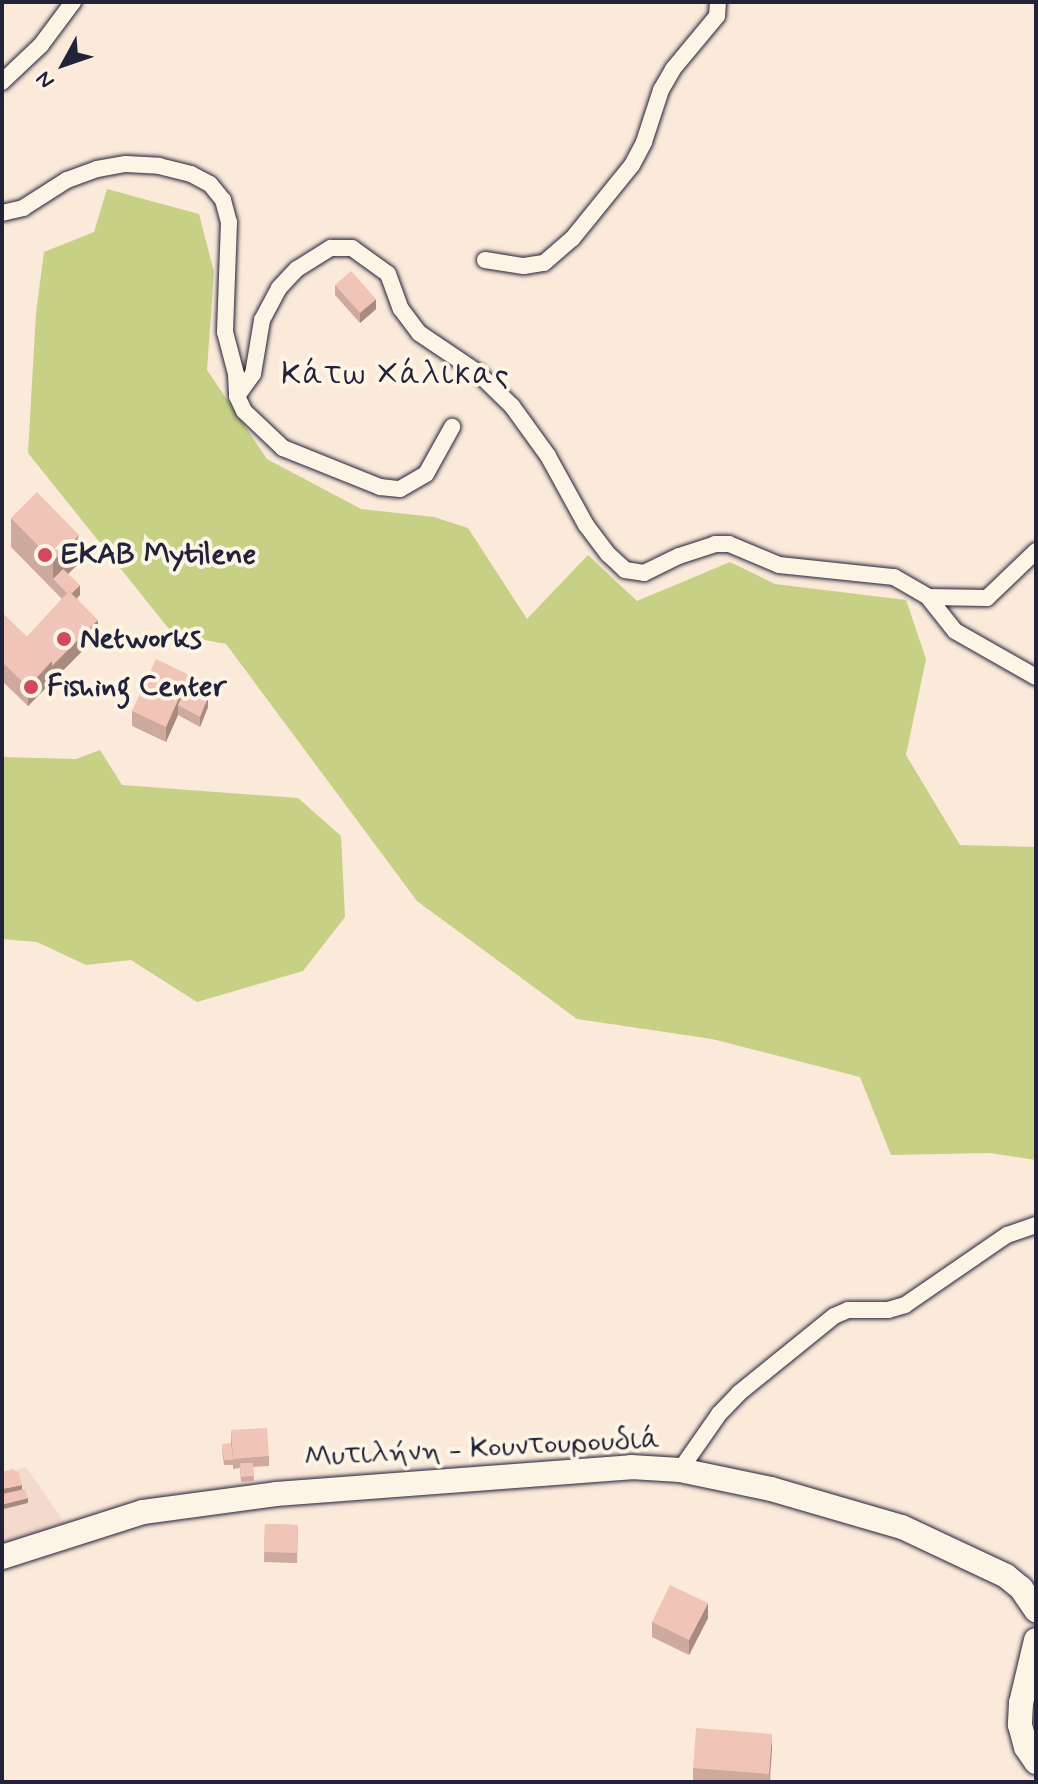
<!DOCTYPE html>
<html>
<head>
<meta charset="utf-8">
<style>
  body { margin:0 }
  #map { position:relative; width:1038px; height:1784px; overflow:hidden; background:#fbe9d9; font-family:Mynerve,sans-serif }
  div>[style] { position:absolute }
  .built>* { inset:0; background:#f4dacc }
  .green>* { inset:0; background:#c7d185 }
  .roads { filter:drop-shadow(0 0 2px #22223b) drop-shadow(0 0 2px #22223b) }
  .minor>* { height:16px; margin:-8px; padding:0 8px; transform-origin:8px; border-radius:8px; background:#fcf5e5 }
  .secondary>* { height:24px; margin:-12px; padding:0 12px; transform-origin:12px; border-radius:12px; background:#fcf5e5 }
  .wall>* { inset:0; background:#cea99d }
  .shaded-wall>* { inset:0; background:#a88a80 }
  .building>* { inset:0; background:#f0c5b7 }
  .dots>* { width:22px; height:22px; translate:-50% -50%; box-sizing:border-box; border:4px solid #fcf5e5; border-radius:50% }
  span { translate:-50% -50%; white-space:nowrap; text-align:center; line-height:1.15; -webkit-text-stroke:8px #fcf5e5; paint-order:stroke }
  .poi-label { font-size:30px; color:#22223b; font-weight:700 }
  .left { translate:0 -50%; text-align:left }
  .street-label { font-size:30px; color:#22223b }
  .neighbourhood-label { font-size:32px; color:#22223b; letter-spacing:2px }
  .frame { position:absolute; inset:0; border:4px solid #22223b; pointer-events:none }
  .north { position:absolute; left:24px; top:24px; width:80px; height:80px; -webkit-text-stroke:6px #fcf5e5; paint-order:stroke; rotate:230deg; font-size:22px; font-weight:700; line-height:32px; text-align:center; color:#22223b }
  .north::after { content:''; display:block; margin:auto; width:28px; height:36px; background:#22223b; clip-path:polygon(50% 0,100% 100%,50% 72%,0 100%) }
</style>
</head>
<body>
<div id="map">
  <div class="built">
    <div style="clip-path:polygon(26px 1467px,65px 1523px,2px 1543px,2px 1474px)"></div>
  </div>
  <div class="green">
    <div style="clip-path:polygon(107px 189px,199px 214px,214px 272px,207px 370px,267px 459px,361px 509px,434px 517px,468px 528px,527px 619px,588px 555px,637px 601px,730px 562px,775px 584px,906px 600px,926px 659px,906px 755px,960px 845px,1036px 847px,1036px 1160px,990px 1153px,891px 1155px,860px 1077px,712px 1039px,577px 1019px,417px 901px,226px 644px,173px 634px,28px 453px,36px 313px,44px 252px,94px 232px)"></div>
    <div style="clip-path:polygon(100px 750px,122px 785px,298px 798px,341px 836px,345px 917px,303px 971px,197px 1002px,131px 960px,86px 965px,37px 942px,2px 939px,2px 757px,76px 759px)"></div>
  </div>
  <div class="roads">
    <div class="minor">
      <div style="left:2px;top:82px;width:54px;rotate:-43.5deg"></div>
      <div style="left:41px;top:45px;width:54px;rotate:-53.3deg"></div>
      <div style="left:2px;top:213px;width:22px;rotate:-13deg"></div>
      <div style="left:23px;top:208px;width:52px;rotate:-32.5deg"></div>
      <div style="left:67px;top:180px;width:32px;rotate:-20deg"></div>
      <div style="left:97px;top:169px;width:29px;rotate:-10deg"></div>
      <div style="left:126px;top:164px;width:33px;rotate:3deg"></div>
      <div style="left:159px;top:166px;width:33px;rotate:14deg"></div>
      <div style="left:191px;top:174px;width:21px;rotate:28deg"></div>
      <div style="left:210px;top:184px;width:21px;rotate:51deg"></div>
      <div style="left:223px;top:200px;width:23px;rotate:75deg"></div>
      <div style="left:229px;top:222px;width:110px;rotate:92.1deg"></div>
      <div style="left:225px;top:332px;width:43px;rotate:75.3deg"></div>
      <div style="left:236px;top:374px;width:22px;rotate:87deg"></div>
      <div style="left:237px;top:396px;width:27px;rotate:-54deg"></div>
      <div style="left:253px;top:374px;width:55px;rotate:-80.5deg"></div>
      <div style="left:262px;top:320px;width:36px;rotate:-62deg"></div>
      <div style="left:279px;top:288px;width:26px;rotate:-47deg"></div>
      <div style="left:297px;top:269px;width:40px;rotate:-32deg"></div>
      <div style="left:331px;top:248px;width:21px"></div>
      <div style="left:352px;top:248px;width:44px;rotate:35.8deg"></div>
      <div style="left:388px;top:274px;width:37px;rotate:70deg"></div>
      <div style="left:401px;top:309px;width:30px;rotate:53deg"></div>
      <div style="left:419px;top:333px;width:70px;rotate:33.9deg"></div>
      <div style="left:477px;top:372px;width:49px;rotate:44.2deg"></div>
      <div style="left:512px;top:406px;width:62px;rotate:54.2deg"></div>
      <div style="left:548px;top:456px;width:79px;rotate:61.2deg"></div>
      <div style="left:586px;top:525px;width:36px;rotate:53deg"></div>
      <div style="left:608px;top:554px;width:23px;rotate:43deg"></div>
      <div style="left:625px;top:570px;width:19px;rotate:9deg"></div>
      <div style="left:644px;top:573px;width:39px;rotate:-26deg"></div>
      <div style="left:679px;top:556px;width:38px;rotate:-18deg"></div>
      <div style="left:715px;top:544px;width:14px"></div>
      <div style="left:729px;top:544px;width:54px;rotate:22.8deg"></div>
      <div style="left:779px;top:565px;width:116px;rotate:6deg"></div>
      <div style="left:894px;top:577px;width:39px;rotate:30deg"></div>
      <div style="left:928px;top:597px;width:43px;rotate:51.5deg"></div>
      <div style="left:955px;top:631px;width:93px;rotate:29.6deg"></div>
      <div style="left:485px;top:260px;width:39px;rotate:9deg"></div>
      <div style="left:524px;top:266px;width:20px;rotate:-9deg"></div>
      <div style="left:544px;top:263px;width:37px;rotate:-41deg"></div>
      <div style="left:572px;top:239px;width:95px;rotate:-51deg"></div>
      <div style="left:632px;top:165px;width:26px;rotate:-62deg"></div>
      <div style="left:644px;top:142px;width:55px;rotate:-71.9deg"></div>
      <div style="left:661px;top:90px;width:24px;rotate:-60deg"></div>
      <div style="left:673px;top:69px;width:69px;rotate:-50.3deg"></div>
      <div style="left:717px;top:16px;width:14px;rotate:-86deg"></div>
      <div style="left:237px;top:396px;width:17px;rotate:65deg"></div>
      <div style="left:244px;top:411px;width:54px;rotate:43.5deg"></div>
      <div style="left:283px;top:448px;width:105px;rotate:21.9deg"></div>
      <div style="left:380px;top:487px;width:20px;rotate:6deg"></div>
      <div style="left:400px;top:489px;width:30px;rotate:-30deg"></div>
      <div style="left:426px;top:474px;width:54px;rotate:-61deg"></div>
      <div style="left:928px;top:597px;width:59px;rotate:1deg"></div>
      <div style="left:987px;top:598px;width:68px;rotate:-43.8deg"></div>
      <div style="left:680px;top:1470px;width:68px;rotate:-55.1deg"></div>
      <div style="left:719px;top:1414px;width:29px;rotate:-46deg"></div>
      <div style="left:739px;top:1393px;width:122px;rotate:-39deg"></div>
      <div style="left:834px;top:1316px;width:15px;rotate:-23deg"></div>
      <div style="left:848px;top:1310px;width:40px"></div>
      <div style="left:888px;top:1310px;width:18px;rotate:-16deg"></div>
      <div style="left:905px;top:1305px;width:124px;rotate:-34.5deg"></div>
      <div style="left:1007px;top:1235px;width:31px;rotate:-19deg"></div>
    </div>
    <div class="secondary">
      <div style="left:2px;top:1557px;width:148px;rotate:-17.7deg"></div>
      <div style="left:143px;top:1512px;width:134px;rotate:-7.7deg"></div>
      <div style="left:276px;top:1494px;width:356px;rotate:-4.3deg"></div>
      <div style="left:631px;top:1467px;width:49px;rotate:3.5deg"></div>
      <div style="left:680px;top:1470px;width:93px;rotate:11.8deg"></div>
      <div style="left:771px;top:1489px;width:136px;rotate:16.2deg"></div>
      <div style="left:902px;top:1527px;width:115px;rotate:25.2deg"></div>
      <div style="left:1006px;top:1576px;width:19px;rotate:39deg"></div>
      <div style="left:1021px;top:1588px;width:27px;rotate:56deg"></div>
      <div style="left:1036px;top:1640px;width:65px;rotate:103.4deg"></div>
      <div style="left:1021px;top:1703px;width:22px;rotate:93deg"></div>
      <div style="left:1020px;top:1725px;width:23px;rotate:75deg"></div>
      <div style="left:1026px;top:1747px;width:18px;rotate:56deg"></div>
    </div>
  </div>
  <div class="wall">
    <div style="clip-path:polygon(335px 285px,376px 309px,360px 323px,335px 295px)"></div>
    <div style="clip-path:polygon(11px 518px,79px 563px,68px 574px,80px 595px,77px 598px,98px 635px,28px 706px,2px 681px,2px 613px,27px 637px,62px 599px,11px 547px)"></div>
    <div style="clip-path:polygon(189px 687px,208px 707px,200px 727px,178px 715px,166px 742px,132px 726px,132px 711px)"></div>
    <div style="clip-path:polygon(231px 1430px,269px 1456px,269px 1466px,253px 1467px,254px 1481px,241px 1482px,240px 1468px,233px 1469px,233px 1463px,233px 1465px,224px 1465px,222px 1449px,231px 1443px)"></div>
    <div style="clip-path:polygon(265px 1524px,298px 1525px,297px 1563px,264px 1562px)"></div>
    <div style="clip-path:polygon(708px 1618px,689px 1655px,652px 1637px,652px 1622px)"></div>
    <div style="clip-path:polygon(772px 1749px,770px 1782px,693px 1782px,693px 1768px)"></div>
  </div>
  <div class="shaded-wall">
    <div style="clip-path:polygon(376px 299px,376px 309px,360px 323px,360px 313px)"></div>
    <div style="clip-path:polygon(79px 535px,79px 563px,58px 584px,53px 579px,53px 561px)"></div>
    <div style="clip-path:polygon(80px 585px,80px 595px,69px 606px,69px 596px)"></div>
    <div style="clip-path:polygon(98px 620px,98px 635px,28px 706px,28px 687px,52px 661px)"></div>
    <div style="clip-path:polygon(189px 675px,189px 690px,178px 705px,178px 715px,166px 742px,166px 727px)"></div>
    <div style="clip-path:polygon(208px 697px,208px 707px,200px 727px,200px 717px)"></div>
    <div style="clip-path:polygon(22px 1485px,22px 1495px,2px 1496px,2px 1489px)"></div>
    <div style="clip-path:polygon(28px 1498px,28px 1503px,4px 1509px,4px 1504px)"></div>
    <div style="clip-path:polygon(708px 1603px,708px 1618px,689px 1655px,689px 1640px)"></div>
    <div style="clip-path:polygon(772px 1734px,772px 1749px,769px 1782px,769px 1774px)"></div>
  </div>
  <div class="building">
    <div style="clip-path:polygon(351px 271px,376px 299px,360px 313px,335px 285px)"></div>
    <div style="clip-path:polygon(37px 492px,79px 535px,53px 561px,11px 518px)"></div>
    <div style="clip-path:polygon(63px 569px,80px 585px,72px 593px,69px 591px,67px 593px,53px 579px)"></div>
    <div style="clip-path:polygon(69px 591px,98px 620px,52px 666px,52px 661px,27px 637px)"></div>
    <div style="clip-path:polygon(2px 613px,52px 661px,28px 687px,2px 662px)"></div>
    <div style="clip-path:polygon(156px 659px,189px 675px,166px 727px,132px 711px)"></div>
    <div style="clip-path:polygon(187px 686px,208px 697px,200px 717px,178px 705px)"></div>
    <div style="clip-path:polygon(267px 1428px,269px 1456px,233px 1459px,231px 1430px)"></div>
    <div style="clip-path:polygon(231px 1443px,233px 1460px,224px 1460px,222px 1444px)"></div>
    <div style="clip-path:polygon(240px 1463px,253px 1463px,254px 1476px,241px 1477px)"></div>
    <div style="clip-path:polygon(14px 1469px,15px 1472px,2px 1474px,2px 1472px)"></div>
    <div style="clip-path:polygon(18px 1471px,22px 1485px,2px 1489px,2px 1474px)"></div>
    <div style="clip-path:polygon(25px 1489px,28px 1498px,4px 1504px,2px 1494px)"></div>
    <div style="clip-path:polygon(265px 1524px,298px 1525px,297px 1553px,264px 1552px)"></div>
    <div style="clip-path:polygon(670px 1585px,708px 1603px,689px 1640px,652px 1622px)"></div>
    <div style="clip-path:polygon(696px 1728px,772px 1734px,769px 1774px,693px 1768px)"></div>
  </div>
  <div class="dots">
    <div style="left:45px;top:555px;background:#d1495b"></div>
    <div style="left:64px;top:639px;background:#d1495b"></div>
    <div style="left:31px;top:687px;background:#d1495b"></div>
  </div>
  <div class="poi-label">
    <span class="left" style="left:61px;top:555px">ΕΚΑΒ Mytilene</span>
    <span class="left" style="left:80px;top:639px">Networks</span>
    <span class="left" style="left:47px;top:687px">Fishing Center</span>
  </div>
  <div class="street-label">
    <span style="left:482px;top:1449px;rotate:-3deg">Μυτιλήνη - Κουντουρουδιά</span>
  </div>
  <div class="neighbourhood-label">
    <span style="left:396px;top:375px">Κάτω Χάλικας</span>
  </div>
  <div class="frame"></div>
  <div class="north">N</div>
</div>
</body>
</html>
